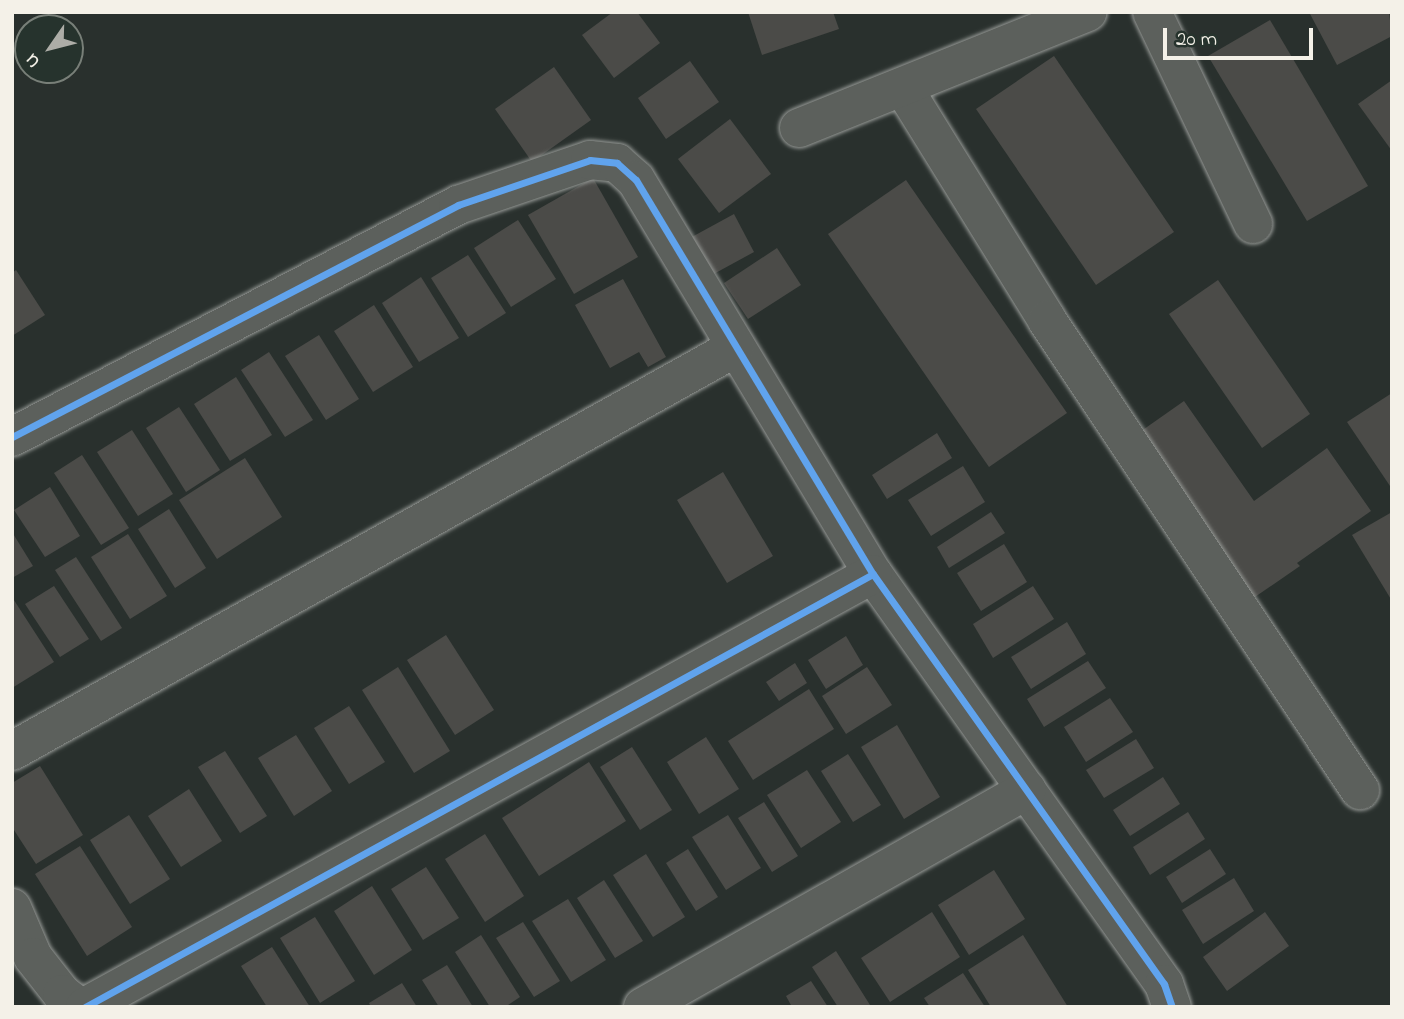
<!DOCTYPE html>
<html>
<head>
<meta charset="utf-8">
<style>
  body { margin:0 }
  #map { position:relative; width:1404px; height:1019px; overflow:hidden; background:#29302d; font-family:"Indie Flower",sans-serif }
  div>[style] { position:absolute }
  .building>* { inset:0; background:#4b4b48 }
  .roads { filter:drop-shadow(0 0 2px #969996) drop-shadow(0 0 2px #969996) }
  .minor>* { height:38px; margin:-19px; padding:0 19px; transform-origin:19px; border-radius:19px; background:#5c605c }
  .cycleway>* { height:7px; margin:-3.5px; padding:0 3.5px; transform-origin:3.5px; border-radius:3.5px; background:#60a3ed }
  span { translate:-50% -50%; white-space:nowrap; text-align:center; line-height:1.15; -webkit-text-stroke:6px #26332d; paint-order:stroke }
  .frame { position:absolute; inset:0; border:14px solid #f4f1e8; pointer-events:none }
  .north { position:absolute; left:14px; top:14px; width:70px; height:70px; box-sizing:border-box; background:#26332d; border:2px solid #787f78; border-radius:50%; rotate:235deg; font-size:19px; font-weight:700; line-height:28px; text-align:center; color:#f4f1e8 }
  .north::after { content:''; display:block; margin:auto; width:24px; height:32px; background:#adada7; clip-path:polygon(50% 0,100% 100%,50% 72%,0 100%) }
  .scale { position:absolute; left:1163px; top:28px; width:150px; height:32px; box-sizing:border-box; border:4px solid #f4f1e8; border-top:0; padding-left:9px; font-size:21px; line-height:24px; white-space:nowrap; color:#f4f1e8; -webkit-text-stroke:5px #26332d; paint-order:stroke }
</style>
</head>
<body>
<div id="map">
  <div class="building">
    <div style="clip-path:polygon(613px 12px,637px 12px,660px 43px,614px 78px,582px 35px)"></div>
    <div style="clip-path:polygon(748px 12px,833px 12px,839px 29px,762px 55px)"></div>
    <div style="clip-path:polygon(1309px 12px,1389px 12px,1392px 36px,1337px 65px)"></div>
    <div style="clip-path:polygon(1270px 20px,1368px 186px,1307px 221px,1208px 56px)"></div>
    <div style="clip-path:polygon(1054px 56px,1174px 232px,1096px 285px,976px 109px)"></div>
    <div style="clip-path:polygon(690px 61px,719px 102px,666px 139px,638px 98px)"></div>
    <div style="clip-path:polygon(554px 67px,591px 120px,532px 162px,495px 109px)"></div>
    <div style="clip-path:polygon(1392px 80px,1392px 151px,1358px 104px)"></div>
    <div style="clip-path:polygon(730px 119px,771px 174px,719px 213px,678px 159px)"></div>
    <div style="clip-path:polygon(593px 178px,638px 257px,574px 294px,528px 215px)"></div>
    <div style="clip-path:polygon(906px 180px,1067px 413px,989px 467px,828px 234px)"></div>
    <div style="clip-path:polygon(734px 214px,754px 252px,710px 276px,690px 238px)"></div>
    <div style="clip-path:polygon(518px 220px,556px 279px,511px 307px,474px 248px)"></div>
    <div style="clip-path:polygon(777px 248px,801px 285px,748px 319px,724px 283px)"></div>
    <div style="clip-path:polygon(468px 255px,506px 313px,468px 337px,431px 278px)"></div>
    <div style="clip-path:polygon(16px 270px,45px 315px,12px 336px,12px 273px)"></div>
    <div style="clip-path:polygon(421px 277px,459px 338px,419px 362px,382px 303px)"></div>
    <div style="clip-path:polygon(623px 279px,666px 357px,648px 367px,639px 352px,610px 368px,575px 305px)"></div>
    <div style="clip-path:polygon(1218px 280px,1310px 414px,1262px 448px,1169px 314px)"></div>
    <div style="clip-path:polygon(374px 305px,413px 367px,373px 392px,334px 331px)"></div>
    <div style="clip-path:polygon(319px 335px,359px 399px,326px 420px,285px 356px)"></div>
    <div style="clip-path:polygon(269px 352px,313px 420px,285px 437px,241px 370px)"></div>
    <div style="clip-path:polygon(236px 377px,272px 435px,230px 461px,194px 404px)"></div>
    <div style="clip-path:polygon(1392px 393px,1392px 489px,1347px 422px)"></div>
    <div style="clip-path:polygon(1184px 401px,1254px 501px,1327px 448px,1371px 511px,1297px 563px,1300px 566px,1252px 599px,1137px 434px)"></div>
    <div style="clip-path:polygon(179px 407px,220px 470px,186px 492px,146px 428px)"></div>
    <div style="clip-path:polygon(132px 430px,173px 494px,138px 516px,97px 452px)"></div>
    <div style="clip-path:polygon(937px 433px,952px 458px,887px 499px,872px 475px)"></div>
    <div style="clip-path:polygon(82px 455px,129px 528px,101px 545px,54px 473px)"></div>
    <div style="clip-path:polygon(245px 458px,282px 517px,217px 559px,179px 500px)"></div>
    <div style="clip-path:polygon(963px 466px,985px 502px,931px 536px,908px 500px)"></div>
    <div style="clip-path:polygon(723px 472px,773px 556px,727px 583px,677px 500px)"></div>
    <div style="clip-path:polygon(50px 487px,80px 536px,45px 557px,14px 510px)"></div>
    <div style="clip-path:polygon(169px 509px,206px 568px,175px 588px,138px 529px)"></div>
    <div style="clip-path:polygon(991px 512px,1005px 533px,949px 568px,937px 547px)"></div>
    <div style="clip-path:polygon(1392px 512px,1392px 601px,1352px 535px)"></div>
    <div style="clip-path:polygon(12px 532px,33px 566px,12px 578px)"></div>
    <div style="clip-path:polygon(128px 534px,167px 596px,130px 619px,91px 557px)"></div>
    <div style="clip-path:polygon(1004px 544px,1027px 582px,981px 611px,957px 573px)"></div>
    <div style="clip-path:polygon(76px 557px,122px 628px,101px 641px,55px 570px)"></div>
    <div style="clip-path:polygon(54px 586px,89px 639px,60px 657px,25px 604px)"></div>
    <div style="clip-path:polygon(1033px 586px,1054px 619px,993px 658px,973px 624px)"></div>
    <div style="clip-path:polygon(12px 597px,54px 662px,12px 688px)"></div>
    <div style="clip-path:polygon(1067px 622px,1086px 654px,1031px 689px,1011px 657px)"></div>
    <div style="clip-path:polygon(446px 635px,494px 710px,455px 735px,407px 660px)"></div>
    <div style="clip-path:polygon(846px 636px,863px 665px,826px 689px,808px 660px)"></div>
    <div style="clip-path:polygon(1088px 661px,1106px 688px,1044px 727px,1027px 699px)"></div>
    <div style="clip-path:polygon(795px 663px,807px 683px,779px 701px,766px 682px)"></div>
    <div style="clip-path:polygon(398px 667px,450px 751px,414px 773px,362px 690px)"></div>
    <div style="clip-path:polygon(867px 667px,892px 705px,846px 734px,822px 696px)"></div>
    <div style="clip-path:polygon(809px 689px,834px 729px,753px 780px,728px 741px)"></div>
    <div style="clip-path:polygon(1110px 698px,1133px 732px,1086px 762px,1064px 727px)"></div>
    <div style="clip-path:polygon(349px 706px,385px 762px,349px 784px,314px 728px)"></div>
    <div style="clip-path:polygon(897px 725px,940px 797px,904px 819px,861px 747px)"></div>
    <div style="clip-path:polygon(296px 735px,332px 791px,294px 816px,258px 758px)"></div>
    <div style="clip-path:polygon(706px 737px,739px 789px,699px 814px,667px 762px)"></div>
    <div style="clip-path:polygon(1136px 739px,1154px 768px,1104px 798px,1086px 770px)"></div>
    <div style="clip-path:polygon(632px 747px,672px 810px,640px 830px,600px 767px)"></div>
    <div style="clip-path:polygon(225px 751px,267px 816px,240px 833px,198px 767px)"></div>
    <div style="clip-path:polygon(848px 754px,881px 805px,853px 822px,821px 771px)"></div>
    <div style="clip-path:polygon(589px 762px,626px 821px,539px 876px,502px 818px)"></div>
    <div style="clip-path:polygon(40px 766px,83px 835px,36px 864px,12px 827px,12px 783px)"></div>
    <div style="clip-path:polygon(807px 770px,841px 822px,801px 848px,767px 795px)"></div>
    <div style="clip-path:polygon(1163px 777px,1180px 804px,1130px 836px,1113px 810px)"></div>
    <div style="clip-path:polygon(189px 789px,222px 841px,181px 867px,148px 816px)"></div>
    <div style="clip-path:polygon(764px 802px,798px 856px,772px 872px,738px 818px)"></div>
    <div style="clip-path:polygon(1188px 812px,1205px 839px,1150px 875px,1133px 847px)"></div>
    <div style="clip-path:polygon(129px 815px,170px 879px,130px 904px,90px 840px)"></div>
    <div style="clip-path:polygon(728px 815px,761px 868px,726px 890px,692px 837px)"></div>
    <div style="clip-path:polygon(485px 834px,524px 896px,485px 922px,445px 859px)"></div>
    <div style="clip-path:polygon(80px 846px,132px 927px,87px 956px,35px 874px)"></div>
    <div style="clip-path:polygon(688px 849px,718px 897px,696px 911px,666px 863px)"></div>
    <div style="clip-path:polygon(1210px 849px,1226px 874px,1182px 903px,1166px 877px)"></div>
    <div style="clip-path:polygon(646px 854px,685px 917px,653px 937px,613px 875px)"></div>
    <div style="clip-path:polygon(426px 867px,459px 918px,423px 940px,391px 889px)"></div>
    <div style="clip-path:polygon(994px 870px,1025px 919px,969px 955px,938px 905px)"></div>
    <div style="clip-path:polygon(1234px 878px,1254px 911px,1203px 944px,1182px 910px)"></div>
    <div style="clip-path:polygon(604px 880px,643px 941px,615px 958px,577px 898px)"></div>
    <div style="clip-path:polygon(372px 886px,412px 950px,374px 975px,334px 911px)"></div>
    <div style="clip-path:polygon(568px 899px,606px 960px,571px 982px,532px 921px)"></div>
    <div style="clip-path:polygon(932px 912px,960px 957px,890px 1002px,861px 958px)"></div>
    <div style="clip-path:polygon(1265px 912px,1289px 946px,1227px 991px,1203px 957px)"></div>
    <div style="clip-path:polygon(315px 917px,355px 981px,320px 1003px,280px 938px)"></div>
    <div style="clip-path:polygon(523px 922px,560px 981px,534px 997px,496px 938px)"></div>
    <div style="clip-path:polygon(481px 935px,520px 997px,505px 1007px,490px 1007px,455px 952px)"></div>
    <div style="clip-path:polygon(1023px 935px,1068px 1007px,991px 1007px,968px 970px)"></div>
    <div style="clip-path:polygon(272px 947px,310px 1007px,267px 1007px,241px 966px)"></div>
    <div style="clip-path:polygon(836px 951px,870px 1005px,868px 1007px,838px 1007px,812px 967px)"></div>
    <div style="clip-path:polygon(447px 965px,473px 1007px,439px 1007px,422px 980px)"></div>
    <div style="clip-path:polygon(963px 973px,985px 1007px,930px 1007px,924px 998px)"></div>
    <div style="clip-path:polygon(811px 981px,828px 1007px,792px 1007px,786px 996px)"></div>
    <div style="clip-path:polygon(402px 983px,417px 1007px,371px 1007px,369px 1003px)"></div>
  </div>
  <div class="roads">
    <div class="minor">
      <div style="left:1152px;top:12px;width:235px;rotate:64.5deg"></div>
      <div style="left:904px;top:89px;width:272px;rotate:58.2deg"></div>
      <div style="left:1047px;top:320px;width:565px;rotate:56.34deg"></div>
      <div style="left:799px;top:128px;width:311px;rotate:-21.9deg"></div>
      <div style="left:12px;top:437px;width:503px;rotate:-27.48deg"></div>
      <div style="left:458px;top:205px;width:139px;rotate:-18.8deg"></div>
      <div style="left:590px;top:160px;width:27px;rotate:6deg"></div>
      <div style="left:617px;top:163px;width:25px;rotate:42deg"></div>
      <div style="left:636px;top:180px;width:460px;rotate:59deg"></div>
      <div style="left:873px;top:574px;width:503px;rotate:54.63deg"></div>
      <div style="left:1164px;top:984px;width:24px;rotate:71deg"></div>
      <div style="left:12px;top:751px;width:828px;rotate:-29.14deg"></div>
      <div style="left:12px;top:908px;width:53px;rotate:66.8deg"></div>
      <div style="left:33px;top:957px;width:47px;rotate:51.9deg"></div>
      <div style="left:62px;top:994px;width:21px;rotate:37deg"></div>
      <div style="left:85px;top:1007px;width:899px;rotate:-28.79deg"></div>
      <div style="left:643px;top:1007px;width:441px;rotate:-29.5deg"></div>
    </div>
  </div>
  <div class="cycleway">
    <div style="left:12px;top:437px;width:503px;rotate:-27.48deg"></div>
    <div style="left:458px;top:205px;width:139px;rotate:-18.8deg"></div>
    <div style="left:590px;top:160px;width:27px;rotate:6deg"></div>
    <div style="left:617px;top:163px;width:25px;rotate:42deg"></div>
    <div style="left:636px;top:180px;width:460px;rotate:59deg"></div>
    <div style="left:873px;top:574px;width:503px;rotate:54.63deg"></div>
    <div style="left:1164px;top:984px;width:24px;rotate:71deg"></div>
    <div style="left:85px;top:1007px;width:899px;rotate:-28.79deg"></div>
  </div>
  <div class="frame"></div>
  <div class="north">U</div>
  <div class="scale">20 m</div>
</div>
</body>
</html>
